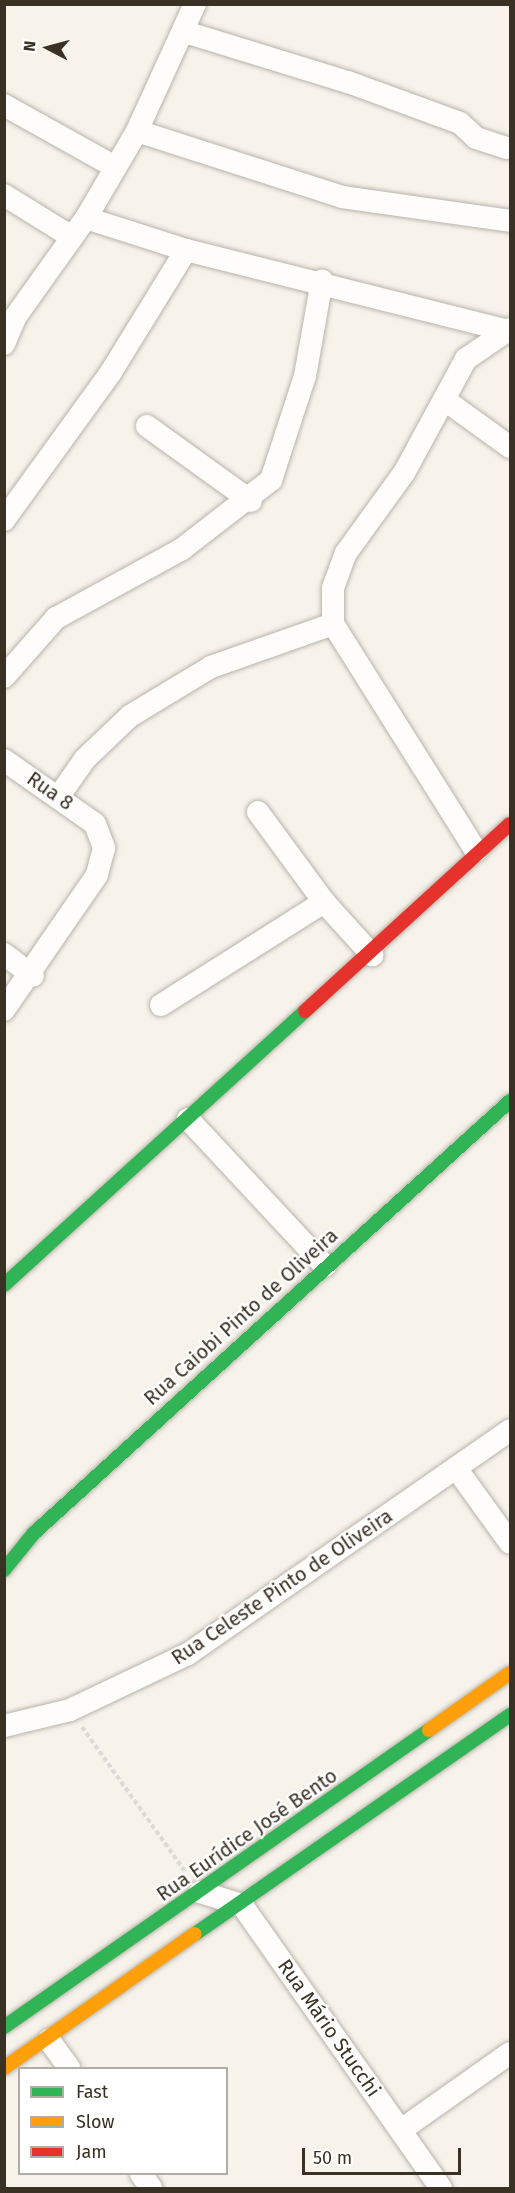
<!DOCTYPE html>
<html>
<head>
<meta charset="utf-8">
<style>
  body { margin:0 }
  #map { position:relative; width:515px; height:2193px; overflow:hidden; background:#f7f3eb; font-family:"Fira Sans",sans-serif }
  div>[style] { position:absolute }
  .path>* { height:4px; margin-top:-2px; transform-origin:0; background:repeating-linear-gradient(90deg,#dbdad7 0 4.5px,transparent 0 7.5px) }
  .roads { filter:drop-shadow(0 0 2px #b9b4aa) drop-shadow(0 0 2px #b9b4aa) }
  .street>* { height:22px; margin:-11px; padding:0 11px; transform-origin:11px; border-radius:11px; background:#fefdfc }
  .fast>* { height:14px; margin:-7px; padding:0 7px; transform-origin:7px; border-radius:7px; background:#30b455 }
  .slow>* { height:14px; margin:-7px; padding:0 7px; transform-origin:7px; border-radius:7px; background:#ff9f0a }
  .jam>* { height:14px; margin:-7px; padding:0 7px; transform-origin:7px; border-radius:7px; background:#e5322d }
  span { translate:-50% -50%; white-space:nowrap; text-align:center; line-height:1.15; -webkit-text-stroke:4.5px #fff; paint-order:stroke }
  .street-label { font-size:20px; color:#393124 }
  .frame { position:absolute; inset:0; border:6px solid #393124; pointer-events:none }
  .legend { position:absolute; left:18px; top:2067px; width:210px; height:108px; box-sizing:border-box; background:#fff; border:2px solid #b0ada7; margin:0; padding:8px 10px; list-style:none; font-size:18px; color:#393124 }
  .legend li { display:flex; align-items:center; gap:12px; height:30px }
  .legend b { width:30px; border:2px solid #b0ada7 }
  .north { position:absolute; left:18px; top:18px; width:60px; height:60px; -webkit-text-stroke:4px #fff; paint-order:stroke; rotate:276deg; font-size:16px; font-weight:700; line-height:24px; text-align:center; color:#393124 }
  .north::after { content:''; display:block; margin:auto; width:21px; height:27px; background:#393124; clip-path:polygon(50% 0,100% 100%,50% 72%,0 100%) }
  .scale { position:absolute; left:302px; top:2148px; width:159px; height:27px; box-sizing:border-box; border:3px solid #393124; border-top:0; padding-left:8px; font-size:18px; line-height:21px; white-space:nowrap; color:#393124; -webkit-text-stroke:4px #fff; paint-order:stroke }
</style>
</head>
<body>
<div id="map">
  <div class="path">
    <div style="left:82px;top:1727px;width:176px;rotate:54.5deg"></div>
  </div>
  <div class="roads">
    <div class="street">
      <div style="left:185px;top:32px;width:170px;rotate:17.1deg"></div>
      <div style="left:348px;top:82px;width:119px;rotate:20.1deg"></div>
      <div style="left:460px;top:123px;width:22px;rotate:43deg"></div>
      <div style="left:476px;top:138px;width:32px;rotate:18deg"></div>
      <div style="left:4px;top:105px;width:127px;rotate:29.2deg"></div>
      <div style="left:137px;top:131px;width:215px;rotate:17.8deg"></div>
      <div style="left:342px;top:197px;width:170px;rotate:8.1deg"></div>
      <div style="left:4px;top:195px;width:80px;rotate:31.7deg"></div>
      <div style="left:86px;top:218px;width:105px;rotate:17.7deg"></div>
      <div style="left:186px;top:250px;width:332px;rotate:14.1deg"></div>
      <div style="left:4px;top:344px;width:30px;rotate:-67deg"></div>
      <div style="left:16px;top:316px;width:120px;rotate:-54.5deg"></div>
      <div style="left:86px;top:218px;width:101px;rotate:-59.6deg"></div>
      <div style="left:137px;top:131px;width:140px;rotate:-65.5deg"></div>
      <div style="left:445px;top:400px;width:80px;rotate:35.9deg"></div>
      <div style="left:147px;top:426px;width:128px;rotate:35.8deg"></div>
      <div style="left:4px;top:520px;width:183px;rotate:-54.1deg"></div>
      <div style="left:111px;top:372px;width:143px;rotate:-58.4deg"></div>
      <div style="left:4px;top:677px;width:79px;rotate:-48.6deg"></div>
      <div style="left:56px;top:618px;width:144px;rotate:-28.7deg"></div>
      <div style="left:182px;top:549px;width:113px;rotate:-37.8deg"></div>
      <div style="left:271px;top:480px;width:109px;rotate:-71.9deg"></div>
      <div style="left:305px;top:376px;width:97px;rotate:-79.9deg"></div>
      <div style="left:4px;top:760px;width:111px;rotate:35.1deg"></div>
      <div style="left:95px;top:824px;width:26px;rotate:69deg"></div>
      <div style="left:104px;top:848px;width:28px;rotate:105deg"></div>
      <div style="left:97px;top:875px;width:164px;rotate:124.6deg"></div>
      <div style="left:59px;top:796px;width:45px;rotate:-54.9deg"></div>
      <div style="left:85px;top:759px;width:62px;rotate:-43.7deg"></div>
      <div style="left:130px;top:716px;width:95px;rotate:-31.2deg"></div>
      <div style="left:211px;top:667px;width:129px;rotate:-19.4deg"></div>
      <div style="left:258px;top:812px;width:112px;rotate:53.7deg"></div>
      <div style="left:324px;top:902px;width:72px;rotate:47.8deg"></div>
      <div style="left:476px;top:851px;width:268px;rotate:-122.2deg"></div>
      <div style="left:333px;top:624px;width:36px;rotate:-90deg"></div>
      <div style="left:333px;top:588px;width:37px;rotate:-70deg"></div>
      <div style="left:346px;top:553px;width:99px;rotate:-54.1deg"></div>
      <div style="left:404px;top:473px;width:130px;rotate:-61.5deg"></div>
      <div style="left:466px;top:359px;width:53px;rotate:-34.3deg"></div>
      <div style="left:4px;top:954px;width:36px;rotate:37deg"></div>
      <div style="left:161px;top:1005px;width:193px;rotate:-32.3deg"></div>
      <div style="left:188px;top:1119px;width:201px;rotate:47deg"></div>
      <div style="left:456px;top:1468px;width:92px;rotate:54.2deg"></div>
      <div style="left:4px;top:1726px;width:68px;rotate:-13.6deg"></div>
      <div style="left:70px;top:1710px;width:131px;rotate:-25.4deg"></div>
      <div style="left:188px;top:1654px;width:392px;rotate:-34.8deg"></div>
      <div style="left:200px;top:1892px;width:44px;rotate:17.2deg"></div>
      <div style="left:242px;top:1905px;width:346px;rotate:54.9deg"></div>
      <div style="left:49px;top:2040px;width:34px;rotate:54deg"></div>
      <div style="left:401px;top:2130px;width:133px;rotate:-35.2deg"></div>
      <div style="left:141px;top:2174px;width:17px;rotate:54deg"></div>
    </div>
    <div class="fast">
      <div style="left:4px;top:1285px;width:407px;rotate:-42.3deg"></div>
      <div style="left:4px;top:1570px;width:48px;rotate:-51deg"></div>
      <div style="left:34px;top:1533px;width:643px;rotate:-42.23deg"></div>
      <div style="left:195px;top:1934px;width:384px;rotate:-34.8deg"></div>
      <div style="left:4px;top:2027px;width:518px;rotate:-34.95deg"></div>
    </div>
    <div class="slow">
      <div style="left:429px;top:1730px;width:99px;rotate:-35.1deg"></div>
      <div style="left:4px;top:2068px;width:233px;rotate:-35.1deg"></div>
    </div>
    <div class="jam">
      <div style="left:305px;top:1011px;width:277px;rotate:-42.4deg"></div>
    </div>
  </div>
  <div class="street-label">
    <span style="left:50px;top:791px;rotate:35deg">Rua 8</span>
    <span style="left:241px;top:1317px;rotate:-42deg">Rua Caiobi Pinto de Oliveira</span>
    <span style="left:282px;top:1587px;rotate:-34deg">Rua Celeste Pinto de Oliveira</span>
    <span style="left:247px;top:1835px;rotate:-35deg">Rua Eurídice José Bento</span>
    <span style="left:329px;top:2028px;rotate:55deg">Rua Mário Stucchi</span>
  </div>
  <div class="frame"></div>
  <ul class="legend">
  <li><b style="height:8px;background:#30b455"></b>Fast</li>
  <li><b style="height:8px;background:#ff9f0a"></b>Slow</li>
  <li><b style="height:8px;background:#e5322d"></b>Jam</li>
  </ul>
  <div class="north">N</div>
  <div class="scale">50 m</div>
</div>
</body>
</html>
